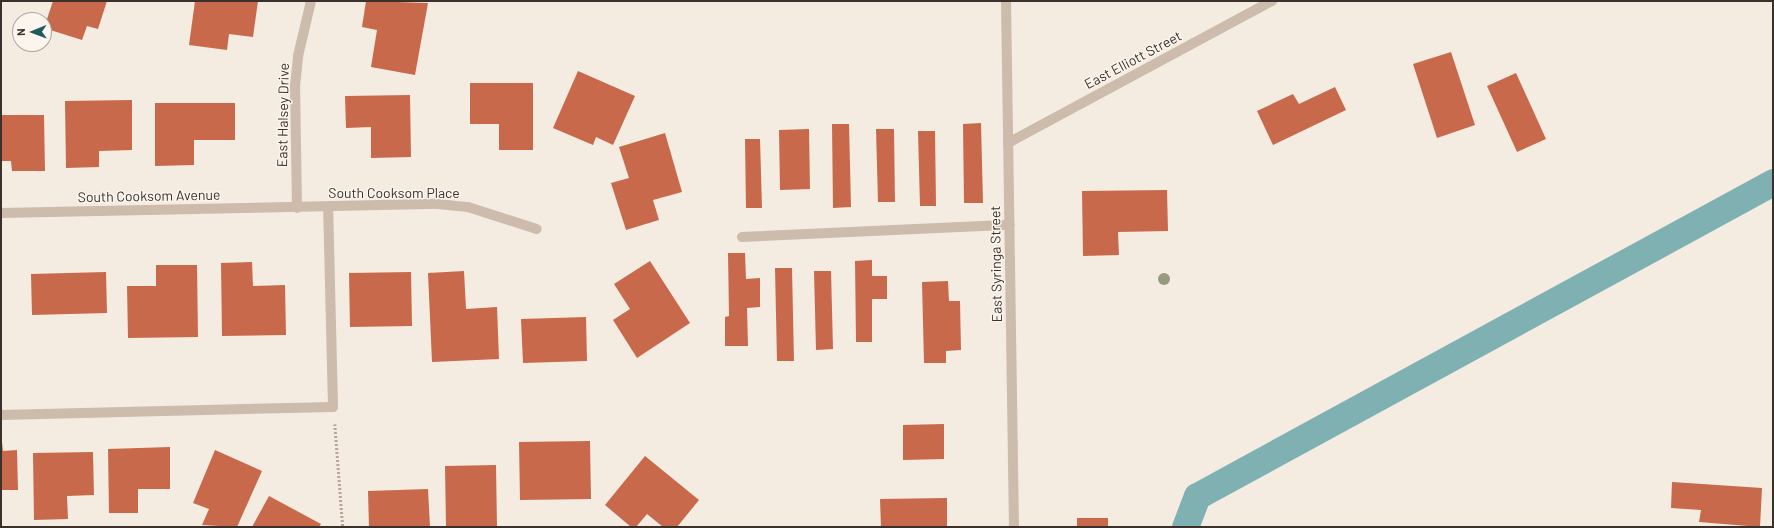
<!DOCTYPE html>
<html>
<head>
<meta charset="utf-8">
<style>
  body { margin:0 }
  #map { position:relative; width:1774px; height:528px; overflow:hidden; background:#f4ebe1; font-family:Barlow,sans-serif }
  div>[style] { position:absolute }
  .canal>* { height:27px; margin:-13.5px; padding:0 13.5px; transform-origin:13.5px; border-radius:13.5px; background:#7fb0b2 }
  .building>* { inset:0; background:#c8694b }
  .path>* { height:2.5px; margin-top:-1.25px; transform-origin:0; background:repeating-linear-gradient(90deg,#b9a596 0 2px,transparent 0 4px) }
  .minor>* { height:10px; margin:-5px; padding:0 5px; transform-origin:5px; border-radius:5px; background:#cdbbac }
  .trees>* { width:12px; height:12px; margin:-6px; border-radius:50%; background:#969b7f }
  span { translate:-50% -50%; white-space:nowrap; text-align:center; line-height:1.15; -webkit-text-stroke:3px #fbf5ee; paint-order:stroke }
  .street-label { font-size:14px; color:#3b302b }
  .frame { position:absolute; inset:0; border:2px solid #3b302b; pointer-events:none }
  .north { position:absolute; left:12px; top:12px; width:40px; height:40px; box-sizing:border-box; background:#fbf5ee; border:1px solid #aea6a0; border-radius:50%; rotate:269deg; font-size:11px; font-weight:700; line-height:16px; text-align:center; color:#3b302b }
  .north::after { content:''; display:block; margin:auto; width:14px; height:18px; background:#1f5a5e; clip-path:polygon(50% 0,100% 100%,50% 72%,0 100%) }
</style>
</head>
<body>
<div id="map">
  <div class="canal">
    <div style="left:1185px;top:527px;width:33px;rotate:-69deg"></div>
    <div style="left:1197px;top:496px;width:656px;rotate:-28.6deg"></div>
  </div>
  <div class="building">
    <div style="clip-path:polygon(53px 1px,107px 1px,98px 29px,87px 26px,82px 40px,44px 28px)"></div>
    <div style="clip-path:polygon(195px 1px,258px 1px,253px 37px,229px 34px,227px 50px,189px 45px)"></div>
    <div style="clip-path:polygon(366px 1px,428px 3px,415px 75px,371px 67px,377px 30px,362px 27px)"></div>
    <div style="clip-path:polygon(1451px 52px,1475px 125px,1437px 138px,1413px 64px)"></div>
    <div style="clip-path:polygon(578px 71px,635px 96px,613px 145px,596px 137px,593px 145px,553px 128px)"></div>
    <div style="clip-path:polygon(1516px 73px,1546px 139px,1517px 152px,1487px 86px)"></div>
    <div style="clip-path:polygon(470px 83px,533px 83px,533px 150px,499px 150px,499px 124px,470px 124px)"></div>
    <div style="clip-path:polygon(1335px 87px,1346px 110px,1273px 145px,1257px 111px,1293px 94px,1299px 104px)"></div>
    <div style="clip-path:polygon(410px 95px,411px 157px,371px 158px,371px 127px,346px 128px,345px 96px)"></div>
    <div style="clip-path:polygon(132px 100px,132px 150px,99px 151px,99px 167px,66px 168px,65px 101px)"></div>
    <div style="clip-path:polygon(155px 103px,235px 103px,235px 140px,194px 140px,194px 165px,155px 166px)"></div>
    <div style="clip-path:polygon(1px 115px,44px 115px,45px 171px,12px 171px,11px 161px,1px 161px)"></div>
    <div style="clip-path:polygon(981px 123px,983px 203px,964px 203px,963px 124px)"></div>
    <div style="clip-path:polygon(832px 124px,849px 124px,851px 207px,833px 208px)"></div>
    <div style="clip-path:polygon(809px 129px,810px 189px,780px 190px,779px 130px)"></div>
    <div style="clip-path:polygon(876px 129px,894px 129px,895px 202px,878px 202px)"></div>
    <div style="clip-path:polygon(918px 131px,935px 131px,936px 206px,920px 206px)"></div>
    <div style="clip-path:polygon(665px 133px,682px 192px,653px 200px,659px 220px,626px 230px,611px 183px,629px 178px,619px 147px)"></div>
    <div style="clip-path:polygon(745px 139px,760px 139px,762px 208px,746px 208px)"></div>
    <div style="clip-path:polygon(1167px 190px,1168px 231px,1118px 232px,1119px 255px,1083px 256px,1082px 191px)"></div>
    <div style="clip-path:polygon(728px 253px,745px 253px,746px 279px,760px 278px,760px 307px,747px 308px,748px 346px,725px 346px,725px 317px,729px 316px)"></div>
    <div style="clip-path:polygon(872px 260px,872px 276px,887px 276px,887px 299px,872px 299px,872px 342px,856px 342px,855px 261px)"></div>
    <div style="clip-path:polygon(650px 261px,690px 323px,637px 358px,613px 320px,630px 309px,614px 284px)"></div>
    <div style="clip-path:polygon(252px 262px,253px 286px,285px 285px,286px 335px,222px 336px,221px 263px)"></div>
    <div style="clip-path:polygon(156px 265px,197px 265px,198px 337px,128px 338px,127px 286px,156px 286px)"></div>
    <div style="clip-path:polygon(775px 268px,792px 268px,794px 361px,777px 361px)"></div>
    <div style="clip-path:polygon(464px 271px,466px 309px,497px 307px,499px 359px,432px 362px,428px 273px)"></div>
    <div style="clip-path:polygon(814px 271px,831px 271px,833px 349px,816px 350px)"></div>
    <div style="clip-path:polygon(106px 272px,107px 313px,32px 315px,31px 274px)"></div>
    <div style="clip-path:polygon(411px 272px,412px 326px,350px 327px,349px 273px)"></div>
    <div style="clip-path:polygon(948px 281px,949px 301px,960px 301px,961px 350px,946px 351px,946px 363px,924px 363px,922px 282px)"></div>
    <div style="clip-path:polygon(586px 317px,587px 361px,523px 363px,521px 319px)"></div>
    <div style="clip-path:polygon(944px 424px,944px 459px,903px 460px,903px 425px)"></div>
    <div style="clip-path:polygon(1px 433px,3px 451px,17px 450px,18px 490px,1px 490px)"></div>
    <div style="clip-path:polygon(590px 441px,591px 499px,520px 500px,519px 442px)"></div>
    <div style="clip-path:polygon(170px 447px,170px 489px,138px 489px,138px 513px,109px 513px,108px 449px)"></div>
    <div style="clip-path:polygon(215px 450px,262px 471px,237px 527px,202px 525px,209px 509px,193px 503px)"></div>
    <div style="clip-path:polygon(93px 452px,94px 495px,67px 496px,68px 519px,34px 520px,33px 453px)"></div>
    <div style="clip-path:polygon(645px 456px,699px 500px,677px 527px,663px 527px,647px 514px,636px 527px,631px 527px,605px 505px)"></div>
    <div style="clip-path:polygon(496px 465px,497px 527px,446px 527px,445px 466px)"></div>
    <div style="clip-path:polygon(1672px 482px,1762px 488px,1760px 527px,1699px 522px,1701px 510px,1671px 508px)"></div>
    <div style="clip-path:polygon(428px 489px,430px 527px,369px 527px,368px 491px)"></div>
    <div style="clip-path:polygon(269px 496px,321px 524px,319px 527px,252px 527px)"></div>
    <div style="clip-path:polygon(947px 498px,947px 527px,881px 527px,880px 499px)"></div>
    <div style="clip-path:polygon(1077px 518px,1108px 518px,1108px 527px,1077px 527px)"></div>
  </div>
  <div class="path">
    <div style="left:335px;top:424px;width:103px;rotate:85.6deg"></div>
  </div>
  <div class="minor">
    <div style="left:1006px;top:1px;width:526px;rotate:89.13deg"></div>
    <div style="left:1008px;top:143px;width:300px;rotate:-28.3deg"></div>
    <div style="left:297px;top:208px;width:122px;rotate:-90.9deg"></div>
    <div style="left:295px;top:86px;width:30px;rotate:-84deg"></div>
    <div style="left:298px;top:56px;width:57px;rotate:-76.7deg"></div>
    <div style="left:1px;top:213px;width:437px;rotate:-1.2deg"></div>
    <div style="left:438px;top:204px;width:30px;rotate:6deg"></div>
    <div style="left:468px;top:207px;width:72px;rotate:17.7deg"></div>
    <div style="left:742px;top:237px;width:268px;rotate:-2.6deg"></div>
    <div style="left:1px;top:415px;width:332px;rotate:-1.4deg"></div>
    <div style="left:333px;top:407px;width:200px;rotate:-91.4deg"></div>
  </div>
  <div class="trees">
    <div style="left:1164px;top:279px"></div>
  </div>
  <div class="street-label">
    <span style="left:1133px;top:60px;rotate:-28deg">East Elliott Street</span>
    <span style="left:283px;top:115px;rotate:-89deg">East Halsey Drive</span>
    <span style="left:394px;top:193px">South Cooksom Place</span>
    <span style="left:149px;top:196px;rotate:-1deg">South Cooksom Avenue</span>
    <span style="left:996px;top:264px;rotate:-91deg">East Syringa Street</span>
  </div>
  <div class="frame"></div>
  <div class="north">N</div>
</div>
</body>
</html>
